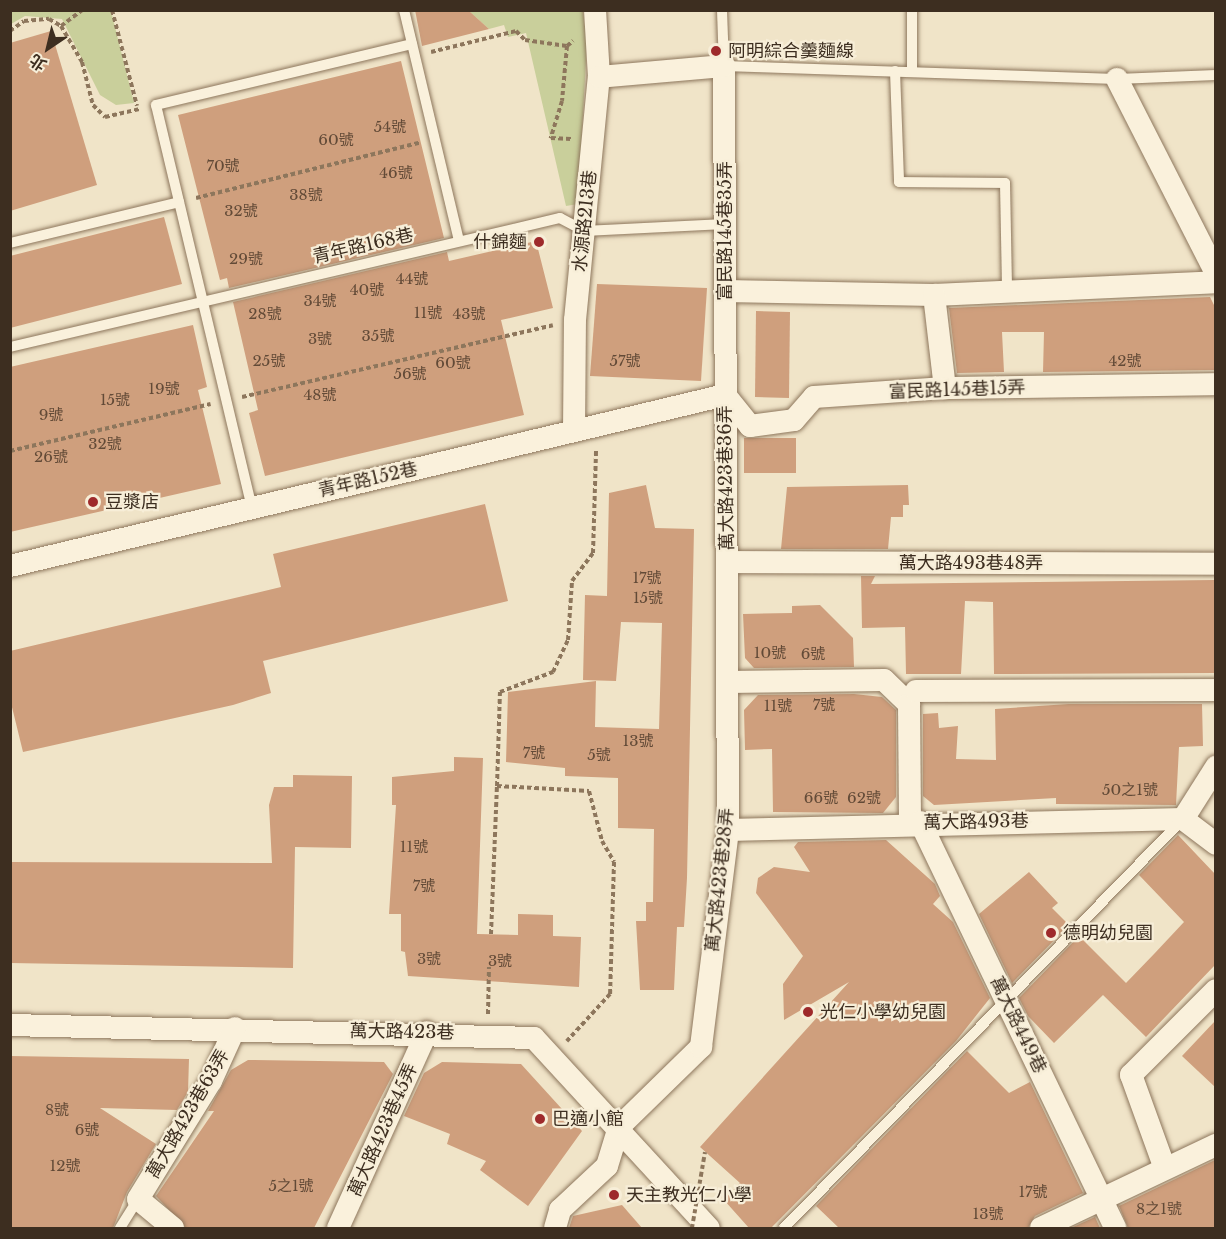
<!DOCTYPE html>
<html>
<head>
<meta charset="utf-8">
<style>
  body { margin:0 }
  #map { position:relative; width:1226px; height:1239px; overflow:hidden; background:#f0e4c8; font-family:"Libre Baskerville","Noto Sans TC",serif }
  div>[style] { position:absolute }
  .green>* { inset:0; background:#c9cf9b }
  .building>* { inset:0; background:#cf9f7d }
  .path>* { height:4px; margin-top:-2px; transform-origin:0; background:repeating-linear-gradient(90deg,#8d765c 0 4.5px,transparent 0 7.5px) }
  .roads { filter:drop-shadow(0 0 2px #8d765c) drop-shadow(0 0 2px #8d765c) }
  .lane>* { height:10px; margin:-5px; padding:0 5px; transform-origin:5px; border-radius:5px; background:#faf1dc }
  .street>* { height:22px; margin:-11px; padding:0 11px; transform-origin:11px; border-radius:11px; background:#faf1dc }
  .path-bridge>* { height:4px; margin-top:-2px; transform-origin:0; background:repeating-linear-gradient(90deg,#8d765c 0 4.5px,transparent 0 7.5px) }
  .dots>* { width:16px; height:16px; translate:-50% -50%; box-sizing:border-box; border:3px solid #f7eed8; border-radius:50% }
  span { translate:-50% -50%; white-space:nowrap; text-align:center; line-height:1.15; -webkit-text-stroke:4.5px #f7eed8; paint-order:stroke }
  .number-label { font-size:15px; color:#624a37 }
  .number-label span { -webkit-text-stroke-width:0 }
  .poi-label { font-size:18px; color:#3d2e20 }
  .left { translate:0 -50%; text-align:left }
  .right { translate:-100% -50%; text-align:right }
  .street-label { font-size:18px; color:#3d2e20 }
  .frame { position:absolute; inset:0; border:12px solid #3d2e20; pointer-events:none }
  .north { position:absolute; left:18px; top:18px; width:60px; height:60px; -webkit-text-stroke:4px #f7eed8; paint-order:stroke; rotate:215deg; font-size:16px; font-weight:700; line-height:24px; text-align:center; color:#3d2e20 }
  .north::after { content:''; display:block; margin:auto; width:21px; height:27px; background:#3d2e20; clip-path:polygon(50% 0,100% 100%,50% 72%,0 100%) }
</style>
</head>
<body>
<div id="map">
  <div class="green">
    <div style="clip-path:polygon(11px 10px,111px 11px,134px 103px,116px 105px,100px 95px,62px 19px,25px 16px,11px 24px)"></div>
    <div style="clip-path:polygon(469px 11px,583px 11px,587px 42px,578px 204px,566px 206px,526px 33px,508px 37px,504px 25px,489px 29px)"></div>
  </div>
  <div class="building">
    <div style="clip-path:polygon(415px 10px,468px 10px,489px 29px,422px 46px)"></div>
    <div style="clip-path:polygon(51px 31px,97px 185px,10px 211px,10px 43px)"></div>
    <div style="clip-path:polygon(401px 61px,444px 238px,229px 288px,227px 278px,220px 280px,178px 115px)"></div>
    <div style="clip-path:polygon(164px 217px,182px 284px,10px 328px,10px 256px)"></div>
    <div style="clip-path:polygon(536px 241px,553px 308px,501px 320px,524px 415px,265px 476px,249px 413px,258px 410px,233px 302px,447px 252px,449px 261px)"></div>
    <div style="clip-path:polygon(597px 284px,707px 288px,701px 381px,590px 376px)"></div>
    <div style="clip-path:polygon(1210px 297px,1215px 307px,1215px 370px,1043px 372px,1044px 332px,1002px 332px,1004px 372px,957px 373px,949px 308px)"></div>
    <div style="clip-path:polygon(756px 311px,790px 312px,789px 398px,755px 397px)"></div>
    <div style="clip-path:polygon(193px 325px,207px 387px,198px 390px,221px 484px,10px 532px,10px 367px)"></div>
    <div style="clip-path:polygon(744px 438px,796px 438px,796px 473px,744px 473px)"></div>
    <div style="clip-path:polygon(646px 485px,655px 528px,694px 529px,687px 878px,684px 927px,677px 927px,674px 990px,640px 990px,636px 921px,646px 921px,646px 902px,653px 902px,654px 829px,618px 828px,618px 778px,565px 776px,565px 768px,506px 762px,508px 692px,596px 681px,595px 727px,659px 729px,662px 623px,621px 622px,616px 681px,583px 680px,585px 595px,607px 596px,609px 493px)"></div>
    <div style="clip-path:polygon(908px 485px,909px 505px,903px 505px,903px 517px,891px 517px,888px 549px,781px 549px,787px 487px)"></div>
    <div style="clip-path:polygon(485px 504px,508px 601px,263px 661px,271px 693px,233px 705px,23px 752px,10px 699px,10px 651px,281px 587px,273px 554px)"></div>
    <div style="clip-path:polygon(861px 576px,875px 576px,871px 584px,1215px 580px,1215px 673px,994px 674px,993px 602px,965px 601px,961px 674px,906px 674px,905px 627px,862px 628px)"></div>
    <div style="clip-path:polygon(820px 605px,853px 638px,854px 667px,754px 668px,745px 658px,743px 614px,792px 613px,792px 606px)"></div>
    <div style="clip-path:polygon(854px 694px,882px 697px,896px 710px,896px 797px,883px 813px,773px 812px,772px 749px,745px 750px,744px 710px,758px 695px)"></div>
    <div style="clip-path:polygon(1069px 704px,1202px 704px,1203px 746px,1179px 747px,1176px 805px,1056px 804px,1056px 798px,934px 805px,923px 796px,923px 714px,938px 713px,939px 728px,958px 726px,956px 759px,996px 760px,995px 709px)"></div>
    <div style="clip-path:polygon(454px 757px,483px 758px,477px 934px,518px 935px,518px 914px,553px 915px,553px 936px,581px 937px,579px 987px,408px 976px,405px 952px,401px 951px,401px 914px,389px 914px,396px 805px,392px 805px,392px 777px,454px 771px)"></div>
    <div style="clip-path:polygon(293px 775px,352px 776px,351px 848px,295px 847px,293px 968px,10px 963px,10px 862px,272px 863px,269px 805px,274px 787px,293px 787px)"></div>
    <div style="clip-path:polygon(1178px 835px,1215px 874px,1215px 965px,1146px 1037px,1103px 995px,1054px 1043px,1028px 1016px,1019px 998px,1079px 936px,1126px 983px,1154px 954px,1184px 922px,1139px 875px)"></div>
    <div style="clip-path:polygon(886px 840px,935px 884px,940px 896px,933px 904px,953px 922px,990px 998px,956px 1041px,771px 1228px,749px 1228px,724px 1200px,740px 1183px,700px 1147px,849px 982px,784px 1020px,783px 984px,803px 956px,756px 893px,758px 878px,774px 867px,810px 872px,794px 847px,798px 842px)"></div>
    <div style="clip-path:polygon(1029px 872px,1058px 903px,1052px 908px,1069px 925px,1012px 983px,979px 914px)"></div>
    <div style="clip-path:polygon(1215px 1021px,1215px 1087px,1182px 1056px)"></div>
    <div style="clip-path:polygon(967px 1051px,1009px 1093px,1030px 1082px,1083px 1193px,1035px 1216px,1028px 1228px,839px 1228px,816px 1206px)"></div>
    <div style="clip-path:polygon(10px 1056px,189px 1059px,188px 1092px,177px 1110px,100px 1108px,156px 1144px,127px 1192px,113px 1228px,10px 1228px)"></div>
    <div style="clip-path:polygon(248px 1060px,384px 1062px,393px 1074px,314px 1228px,186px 1228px,156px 1196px,214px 1111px,208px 1111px,231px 1070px)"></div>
    <div style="clip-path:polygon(442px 1062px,521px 1064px,582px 1131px,528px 1206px,480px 1170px,486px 1161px,447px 1144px,450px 1134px,404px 1116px,424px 1073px)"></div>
    <div style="clip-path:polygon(1215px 1160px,1215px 1228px,1128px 1228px,1119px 1206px)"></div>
    <div style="clip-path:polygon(622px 1205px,642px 1228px,569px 1228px,573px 1216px)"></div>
    <div style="clip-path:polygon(1095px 1217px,1100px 1228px,1071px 1228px)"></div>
  </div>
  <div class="path">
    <div style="left:112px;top:10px;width:99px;rotate:75.4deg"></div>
    <div style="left:61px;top:26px;width:26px;rotate:-37deg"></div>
    <div style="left:10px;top:31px;width:17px;rotate:-36deg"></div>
    <div style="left:24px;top:21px;width:25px;rotate:-5deg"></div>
    <div style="left:49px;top:19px;width:14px;rotate:30deg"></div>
    <div style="left:61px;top:26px;width:42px;rotate:59.7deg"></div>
    <div style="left:82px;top:62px;width:44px;rotate:75.7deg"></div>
    <div style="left:93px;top:105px;width:17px;rotate:45deg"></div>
    <div style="left:105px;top:117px;width:35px;rotate:-13deg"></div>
    <div style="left:567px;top:46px;width:55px;rotate:95.2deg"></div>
    <div style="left:562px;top:101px;width:39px;rotate:107deg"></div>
    <div style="left:551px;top:138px;width:20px;rotate:3deg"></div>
    <div style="left:431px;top:52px;width:88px;rotate:-13.9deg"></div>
    <div style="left:516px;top:31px;width:13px;rotate:45deg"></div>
    <div style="left:525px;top:40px;width:42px;rotate:8.1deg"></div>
    <div style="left:567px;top:46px;width:8px;rotate:-40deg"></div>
    <div style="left:196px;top:198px;width:230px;rotate:-13.9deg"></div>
    <div style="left:242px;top:397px;width:319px;rotate:-13deg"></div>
    <div style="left:10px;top:451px;width:206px;rotate:-13.2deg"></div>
    <div style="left:497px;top:786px;width:94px;rotate:-88.2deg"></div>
    <div style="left:500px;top:692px;width:57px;rotate:-20.7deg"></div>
    <div style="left:553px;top:672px;width:35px;rotate:-65deg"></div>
    <div style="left:568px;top:640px;width:59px;rotate:-86.1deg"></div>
    <div style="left:572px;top:581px;width:35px;rotate:-53deg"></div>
    <div style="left:593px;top:553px;width:103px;rotate:-88.3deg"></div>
    <div style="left:491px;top:934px;width:148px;rotate:-87.7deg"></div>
    <div style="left:497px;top:786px;width:92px;rotate:3.1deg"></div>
    <div style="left:589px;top:791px;width:52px;rotate:75.4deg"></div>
    <div style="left:602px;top:841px;width:24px;rotate:60deg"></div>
    <div style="left:614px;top:862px;width:132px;rotate:91.7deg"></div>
    <div style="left:610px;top:994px;width:64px;rotate:132.5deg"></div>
    <div style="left:488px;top:1014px;width:47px;rotate:-88.8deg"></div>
  </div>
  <div class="roads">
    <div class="lane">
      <div style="left:404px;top:10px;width:237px;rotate:76.6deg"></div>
      <div style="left:722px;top:10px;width:56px;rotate:88deg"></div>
      <div style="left:724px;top:66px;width:393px;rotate:1.9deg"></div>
      <div style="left:1117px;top:79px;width:99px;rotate:-2.3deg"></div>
      <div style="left:912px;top:70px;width:60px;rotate:-90deg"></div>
      <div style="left:895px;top:71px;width:111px;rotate:87.9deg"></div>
      <div style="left:899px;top:182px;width:106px;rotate:0.5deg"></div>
      <div style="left:1005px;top:183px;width:105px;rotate:88.9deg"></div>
      <div style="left:10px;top:243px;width:174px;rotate:-13.6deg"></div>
      <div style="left:10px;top:347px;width:565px;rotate:-13.2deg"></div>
      <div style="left:560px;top:218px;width:27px;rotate:28deg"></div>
      <div style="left:584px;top:231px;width:141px;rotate:-2.8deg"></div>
      <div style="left:252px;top:508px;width:414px;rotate:-103.4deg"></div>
      <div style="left:156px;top:105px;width:263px;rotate:-13.4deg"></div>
      <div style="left:120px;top:1228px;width:34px;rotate:-58deg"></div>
      <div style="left:784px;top:1228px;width:569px;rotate:-45.71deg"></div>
    </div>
    <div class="street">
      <div style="left:1117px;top:79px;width:218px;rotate:63deg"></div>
      <div style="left:725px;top:291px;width:209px;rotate:1.1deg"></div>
      <div style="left:934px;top:295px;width:282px;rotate:-2.6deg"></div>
      <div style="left:934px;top:295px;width:94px;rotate:83.3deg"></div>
      <div style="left:725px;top:395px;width:40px;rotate:51deg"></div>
      <div style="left:750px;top:426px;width:44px;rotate:-7.8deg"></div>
      <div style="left:794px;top:420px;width:30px;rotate:-49deg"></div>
      <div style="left:814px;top:397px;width:131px;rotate:-3.9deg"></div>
      <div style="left:945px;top:388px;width:271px;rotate:-0.8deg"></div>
      <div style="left:574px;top:431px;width:111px;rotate:-89.5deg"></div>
      <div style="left:575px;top:320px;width:244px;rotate:-84.4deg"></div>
      <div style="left:599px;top:77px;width:67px;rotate:-93.4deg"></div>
      <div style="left:727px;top:562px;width:489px;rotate:0.2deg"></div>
      <div style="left:10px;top:566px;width:735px;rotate:-13.45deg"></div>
      <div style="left:728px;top:682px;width:156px;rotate:-0.7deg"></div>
      <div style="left:884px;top:680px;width:35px;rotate:44deg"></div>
      <div style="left:909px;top:704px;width:119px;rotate:89.5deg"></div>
      <div style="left:916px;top:691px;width:300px;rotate:-0.2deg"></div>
      <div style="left:1183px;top:819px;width:62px;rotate:-57.6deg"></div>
      <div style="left:920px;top:822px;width:450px;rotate:64.3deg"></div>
      <div style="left:728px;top:830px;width:455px;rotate:-1.4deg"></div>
      <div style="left:1183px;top:819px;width:41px;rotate:37.1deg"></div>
      <div style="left:10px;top:1025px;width:524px;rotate:1.42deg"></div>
      <div style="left:534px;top:1038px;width:258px;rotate:47.4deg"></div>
      <div style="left:1164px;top:1166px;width:97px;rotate:-109.9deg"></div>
      <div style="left:1131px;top:1075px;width:120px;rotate:-45deg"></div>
      <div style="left:173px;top:1228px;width:45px;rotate:-140.4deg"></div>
      <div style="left:138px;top:1199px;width:139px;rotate:-58.3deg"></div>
      <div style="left:211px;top:1081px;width:58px;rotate:-65.6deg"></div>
      <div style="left:338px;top:1228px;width:215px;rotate:-65.6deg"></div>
      <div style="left:555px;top:1228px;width:19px;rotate:-74deg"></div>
      <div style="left:560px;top:1210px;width:64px;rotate:-43.1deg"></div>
      <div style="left:607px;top:1166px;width:41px;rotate:-72.9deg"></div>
      <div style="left:619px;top:1127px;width:115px;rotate:-44.3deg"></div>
      <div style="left:701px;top:1047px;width:219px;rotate:-82.9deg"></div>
      <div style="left:728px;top:830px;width:764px;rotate:-90.3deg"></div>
      <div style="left:724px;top:66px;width:125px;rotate:175deg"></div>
      <div style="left:1041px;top:1228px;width:194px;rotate:-25.4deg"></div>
    </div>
  </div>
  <div class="path-bridge">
    <div style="left:692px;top:1228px;width:77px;rotate:-80.3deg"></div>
  </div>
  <div class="dots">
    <div style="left:716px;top:51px;background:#9e2a2b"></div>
    <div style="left:539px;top:242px;background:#9e2a2b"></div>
    <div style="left:93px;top:502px;background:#9e2a2b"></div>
    <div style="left:1051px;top:933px;background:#9e2a2b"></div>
    <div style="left:808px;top:1012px;background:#9e2a2b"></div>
    <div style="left:540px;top:1119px;background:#9e2a2b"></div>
    <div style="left:614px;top:1195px;background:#9e2a2b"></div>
  </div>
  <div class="number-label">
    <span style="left:390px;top:127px">54號</span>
    <span style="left:336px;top:140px">60號</span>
    <span style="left:223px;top:166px">70號</span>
    <span style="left:396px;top:173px">46號</span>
    <span style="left:306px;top:195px">38號</span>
    <span style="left:241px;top:211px">32號</span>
    <span style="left:246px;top:259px">29號</span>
    <span style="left:412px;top:279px">44號</span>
    <span style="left:367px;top:290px">40號</span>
    <span style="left:320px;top:301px">34號</span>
    <span style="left:428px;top:313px">11號</span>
    <span style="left:265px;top:314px">28號</span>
    <span style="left:469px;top:314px">43號</span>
    <span style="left:378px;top:336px">35號</span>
    <span style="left:320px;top:339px">3號</span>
    <span style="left:269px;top:361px">25號</span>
    <span style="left:625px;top:361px">57號</span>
    <span style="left:1125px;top:361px">42號</span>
    <span style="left:453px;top:363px">60號</span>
    <span style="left:410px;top:374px">56號</span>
    <span style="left:164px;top:389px">19號</span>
    <span style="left:320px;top:395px">48號</span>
    <span style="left:115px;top:400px">15號</span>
    <span style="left:51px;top:415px">9號</span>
    <span style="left:105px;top:444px">32號</span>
    <span style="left:51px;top:457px">26號</span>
    <span style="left:647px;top:578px">17號</span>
    <span style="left:648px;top:598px">15號</span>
    <span style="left:770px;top:653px">10號</span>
    <span style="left:813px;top:654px">6號</span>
    <span style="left:824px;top:705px">7號</span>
    <span style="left:778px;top:706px">11號</span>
    <span style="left:638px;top:741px">13號</span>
    <span style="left:534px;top:753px">7號</span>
    <span style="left:599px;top:755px">5號</span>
    <span style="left:1130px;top:790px">50之1號</span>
    <span style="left:821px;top:798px">66號</span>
    <span style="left:864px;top:798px">62號</span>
    <span style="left:414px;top:847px">11號</span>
    <span style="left:424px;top:886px">7號</span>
    <span style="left:429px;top:959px">3號</span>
    <span style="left:500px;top:961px">3號</span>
    <span style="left:57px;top:1110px">8號</span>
    <span style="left:87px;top:1130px">6號</span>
    <span style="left:65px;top:1166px">12號</span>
    <span style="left:291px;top:1186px">5之1號</span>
    <span style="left:1033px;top:1192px">17號</span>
    <span style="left:1159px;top:1209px">8之1號</span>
    <span style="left:988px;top:1214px">13號</span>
  </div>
  <div class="poi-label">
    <span class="left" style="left:728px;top:51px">阿明綜合羹麵線</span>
    <span class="right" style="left:527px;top:242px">什錦麵</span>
    <span class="left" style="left:105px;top:502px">豆漿店</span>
    <span class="left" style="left:1063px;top:933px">德明幼兒園</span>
    <span class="left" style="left:820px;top:1012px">光仁小學幼兒園</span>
    <span class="left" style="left:552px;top:1119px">巴適小館</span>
    <span class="left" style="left:626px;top:1195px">天主教光仁小學</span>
  </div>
  <div class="street-label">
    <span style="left:585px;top:221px;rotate:-84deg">水源路213巷</span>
    <span style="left:725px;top:231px;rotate:-90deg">富民路145巷35弄</span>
    <span style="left:363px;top:246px;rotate:-13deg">青年路168巷</span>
    <span style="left:957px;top:390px;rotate:-2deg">富民路145巷15弄</span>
    <span style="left:726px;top:478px;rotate:-91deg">萬大路423巷36弄</span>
    <span style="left:368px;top:480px;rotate:-13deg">青年路152巷</span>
    <span style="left:971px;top:563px">萬大路493巷48弄</span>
    <span style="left:976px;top:822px;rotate:-1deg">萬大路493巷</span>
    <span style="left:720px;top:880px;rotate:-84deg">萬大路423巷28弄</span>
    <span style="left:1018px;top:1025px;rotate:64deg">萬大路449巷</span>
    <span style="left:402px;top:1032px;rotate:1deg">萬大路423巷</span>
    <span style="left:188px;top:1114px;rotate:-60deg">萬大路423巷63弄</span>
    <span style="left:383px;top:1130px;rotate:-66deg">萬大路423巷45弄</span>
  </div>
  <div class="frame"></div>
  <div class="north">北</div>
</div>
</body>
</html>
